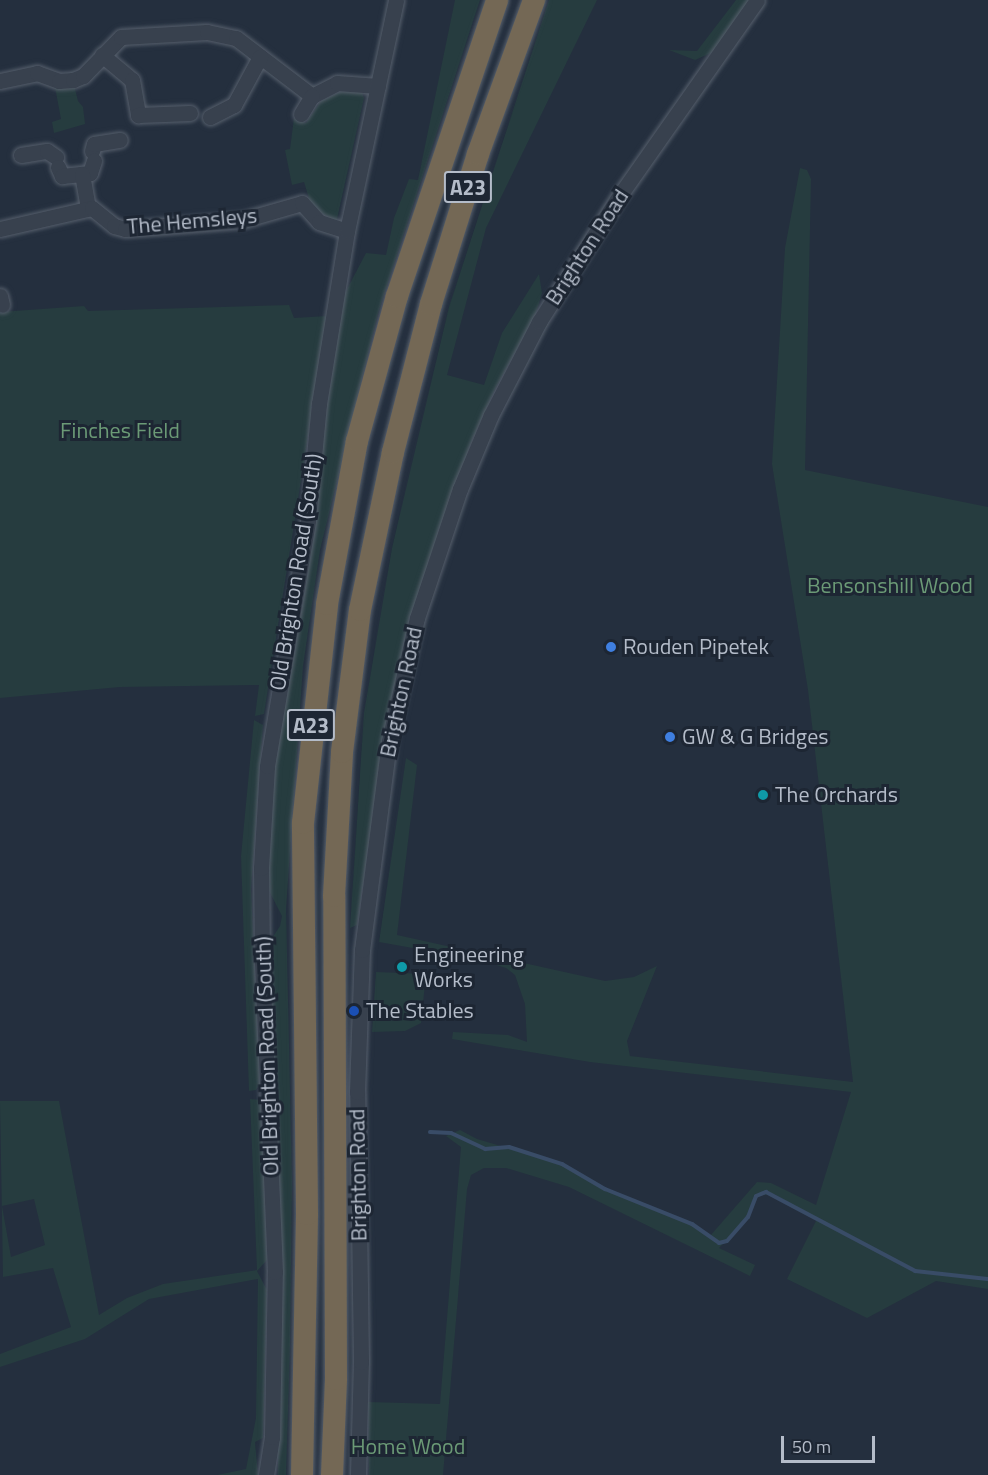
<!DOCTYPE html>
<html>
<head>
<meta charset="utf-8">
<style>
  body { margin:0 }
  #map { position:relative; width:988px; height:1475px; overflow:hidden; background:#242f3e; font-family:"Titillium Web",sans-serif }
  div>[style] { position:absolute }
  .green>* { inset:0; background:#263c3f }
  .stream>* { height:4px; margin:-2px; padding:0 2px; transform-origin:2px; border-radius:2px; background:#394c67 }
  .roads { filter:drop-shadow(0 0 2px #565f6c) drop-shadow(0 0 2px #565f6c) }
  .minor>* { height:15px; margin:-7.5px; padding:0 7.5px; transform-origin:7.5px; border-radius:7.5px; background:#38414e }
  .highway>* { height:22px; margin:-11px; padding:0 11px; transform-origin:11px; border-radius:11px; background:#746855 }
  .dots>* { width:16px; height:16px; translate:-50% -50%; box-sizing:border-box; border:3px solid #1d2633; border-radius:50% }
  span { translate:-50% -50%; white-space:nowrap; text-align:center; line-height:1.15; -webkit-text-stroke:6px #1d2633; paint-order:stroke }
  .shield-label span { padding:2px 4px; background:#1d2633; border:2px solid; border-radius:4px; -webkit-text-stroke-width:0 }
  .shield-label { font-size:21px; color:#b4bcc9; font-weight:700 }
  .street-label { font-size:22px; color:#b4bcc9 }
  .park-label { font-size:22px; color:#6b9a76 }
  .poi-label { font-size:22px; color:#b4bcc9 }
  .left { translate:0 -50%; text-align:left }
  .scale { position:absolute; left:781px; top:1436px; width:94px; height:27px; box-sizing:border-box; border:3px solid #b4bcc9; border-top:0; padding-left:8px; font-size:18px; line-height:21px; white-space:nowrap; color:#b4bcc9; -webkit-text-stroke:4px #1d2633; paint-order:stroke }
</style>
</head>
<body>
<div id="map">
  <div class="green">
    <div style="clip-path:polygon(455px 0,480px 0,378px 313px,320px 550px,303px 666px,286px 909px,292px 1182px,290px 1345px,286px 1475px,278px 1475px,279px 1195px,267px 946px,280px 926px,282px 916px,266px 885px,272px 768px,344px 295px,366px 253px,386px 255px,394px 218px,409px 179px,418px 180px)"></div>
    <div style="clip-path:polygon(549px 0,597px 0,486px 228px,447px 375px,484px 385px,502px 333px,539px 274px,542px 293px,535px 316px,495px 389px,470px 445px,377px 790px,357px 925px,350px 928px,364px 713px,392px 548px,449px 307px)"></div>
    <div style="clip-path:polygon(736px 0,753px 0,713px 52px,695px 60px,669px 50px,697px 51px)"></div>
    <div style="clip-path:polygon(74px 85px,78px 101px,83px 107px,85px 124px,54px 133px,52px 122px,61px 119px,55px 87px)"></div>
    <div style="clip-path:polygon(344px 90px,362px 92px,364px 98px,337px 219px,333px 221px,311px 205px,304px 182px,292px 185px,285px 150px,290px 149px,294px 118px,306px 123px,321px 101px)"></div>
    <div style="clip-path:polygon(800px 168px,807px 170px,811px 179px,805px 470px,988px 507px,988px 1289px,936px 1281px,867px 1318px,787px 1279px,817px 1219px,774px 1194px,756px 1196px,748px 1217px,719px 1248px,755px 1265px,750px 1276px,569px 1187px,506px 1168px,484px 1168px,471px 1175px,467px 1189px,443px 1475px,369px 1475px,368px 1402px,440px 1404px,461px 1147px,446px 1136px,460px 1130px,477px 1139px,562px 1164px,605px 1189px,692px 1224px,710px 1236px,757px 1182px,771px 1183px,816px 1205px,851px 1092px,590px 1062px,452px 1039px,453px 1032px,508px 1035px,527px 1042px,525px 1004px,515px 975px,506px 968px,480px 960px,379px 942px,406px 758px,417px 765px,397px 935px,605px 981px,634px 977px,657px 966px,627px 1041px,630px 1056px,853px 1082px,808px 690px,772px 464px,785px 248px)"></div>
    <div style="clip-path:polygon(289px 305px,294px 318px,327px 316px,264px 714px,255px 716px,259px 685px,120px 687px,0 698px,0 312px,84px 306px,88px 311px)"></div>
    <div style="clip-path:polygon(254px 720px,263px 725px,251px 889px,260px 1084px,256px 1090px,249px 1091px,241px 856px)"></div>
    <div style="clip-path:polygon(376px 972px,426px 974px,421px 1023px,405px 1031px,372px 1032px)"></div>
    <div style="clip-path:polygon(evenodd,250px 1099px,261px 1100px,267px 1260px,257px 1271px,267px 1290px,263px 1438px,255px 1442px,258px 1475px,217px 1475px,246px 1469px,256px 1418px,258px 1279px,149px 1299px,85px 1339px,0 1367px,0 1354px,71px 1327px,53px 1268px,3px 1277px,0 1101px,59px 1101px,99px 1315px,127px 1298px,163px 1284px,257px 1270px,250px 1099px,34px 1199px,45px 1245px,11px 1257px,2px 1206px,34px 1199px)"></div>
  </div>
  <div class="stream">
    <div style="left:430px;top:1132px;width:21px;rotate:3deg"></div>
    <div style="left:451px;top:1133px;width:38px;rotate:25deg"></div>
    <div style="left:485px;top:1149px;width:24px;rotate:-5deg"></div>
    <div style="left:509px;top:1147px;width:56px;rotate:17.8deg"></div>
    <div style="left:562px;top:1164px;width:50px;rotate:30.2deg"></div>
    <div style="left:605px;top:1189px;width:94px;rotate:21.9deg"></div>
    <div style="left:692px;top:1224px;width:33px;rotate:35deg"></div>
    <div style="left:719px;top:1243px;width:8px;rotate:-14deg"></div>
    <div style="left:727px;top:1241px;width:32px;rotate:-49deg"></div>
    <div style="left:748px;top:1217px;width:22px;rotate:-69deg"></div>
    <div style="left:756px;top:1196px;width:11px;rotate:-22deg"></div>
    <div style="left:766px;top:1192px;width:169px;rotate:27.9deg"></div>
    <div style="left:915px;top:1271px;width:73px;rotate:6.3deg"></div>
  </div>
  <div class="roads">
    <div class="minor">
      <div style="left:102px;top:55px;width:39px;rotate:40deg"></div>
      <div style="left:132px;top:80px;width:36px;rotate:80deg"></div>
      <div style="left:138px;top:115px;width:52px;rotate:-2.2deg"></div>
      <div style="left:0;top:81px;width:38px;rotate:-12deg"></div>
      <div style="left:37px;top:73px;width:23px;rotate:20deg"></div>
      <div style="left:59px;top:81px;width:14px;rotate:-4deg"></div>
      <div style="left:73px;top:80px;width:11px;rotate:-22deg"></div>
      <div style="left:83px;top:76px;width:54px;rotate:-45.7deg"></div>
      <div style="left:121px;top:37px;width:86px;rotate:-3.3deg"></div>
      <div style="left:207px;top:32px;width:30px;rotate:12deg"></div>
      <div style="left:236px;top:38px;width:96px;rotate:37.3deg"></div>
      <div style="left:312px;top:96px;width:28px;rotate:-27deg"></div>
      <div style="left:337px;top:83px;width:41px;rotate:4.2deg"></div>
      <div style="left:301px;top:114px;width:21px;rotate:-59deg"></div>
      <div style="left:210px;top:117px;width:27px;rotate:-27deg"></div>
      <div style="left:234px;top:105px;width:55px;rotate:-61.6deg"></div>
      <div style="left:92px;top:151px;width:7px;rotate:-74deg"></div>
      <div style="left:94px;top:144px;width:26px;rotate:-9deg"></div>
      <div style="left:21px;top:155px;width:26px;rotate:-9deg"></div>
      <div style="left:47px;top:151px;width:11px;rotate:34deg"></div>
      <div style="left:58px;top:167px;width:10px;rotate:66deg"></div>
      <div style="left:62px;top:176px;width:28px;rotate:-6deg"></div>
      <div style="left:90px;top:173px;width:13px;rotate:-72deg"></div>
      <div style="left:82px;top:174px;width:35px;rotate:80deg"></div>
      <div style="left:0;top:229px;width:94px;rotate:-12.9deg"></div>
      <div style="left:92px;top:208px;width:28px;rotate:39deg"></div>
      <div style="left:114px;top:226px;width:11px;rotate:15deg"></div>
      <div style="left:125px;top:229px;width:118px;rotate:-4.4deg"></div>
      <div style="left:243px;top:220px;width:61px;rotate:-16.1deg"></div>
      <div style="left:302px;top:203px;width:25px;rotate:48deg"></div>
      <div style="left:319px;top:222px;width:29px;rotate:18deg"></div>
      <div style="left:0;top:296px;width:9px;rotate:77deg"></div>
      <div style="left:266px;top:1475px;width:38px;rotate:-81deg"></div>
      <div style="left:272px;top:1437px;width:165px;rotate:-89deg"></div>
      <div style="left:275px;top:1272px;width:312px;rotate:-92.4deg"></div>
      <div style="left:262px;top:960px;width:92px;rotate:-90.6deg"></div>
      <div style="left:261px;top:868px;width:102px;rotate:-86.6deg"></div>
      <div style="left:267px;top:766px;width:249px;rotate:-80.5deg"></div>
      <div style="left:308px;top:520px;width:117px;rotate:-84.6deg"></div>
      <div style="left:319px;top:404px;width:175px;rotate:-80.8deg"></div>
      <div style="left:347px;top:231px;width:236px;rotate:-78deg"></div>
      <div style="left:358px;top:1475px;width:113px;rotate:-88.5deg"></div>
      <div style="left:361px;top:1362px;width:270px;rotate:-90.8deg"></div>
      <div style="left:357px;top:1092px;width:142px;rotate:-88deg"></div>
      <div style="left:362px;top:950px;width:211px;rotate:-82.6deg"></div>
      <div style="left:389px;top:741px;width:126px;rotate:-77.2deg"></div>
      <div style="left:417px;top:618px;width:136px;rotate:-71.6deg"></div>
      <div style="left:460px;top:489px;width:80px;rotate:-67.3deg"></div>
      <div style="left:491px;top:415px;width:105px;rotate:-62.7deg"></div>
      <div style="left:539px;top:322px;width:151px;rotate:-57.5deg"></div>
      <div style="left:620px;top:195px;width:238px;rotate:-54.9deg"></div>
    </div>
    <div class="highway">
      <div style="left:302px;top:1475px;width:261px;rotate:-88.9deg"></div>
      <div style="left:307px;top:1214px;width:391px;rotate:-90.6deg"></div>
      <div style="left:303px;top:823px;width:220px;rotate:-83.7deg"></div>
      <div style="left:327px;top:604px;width:166px;rotate:-79.6deg"></div>
      <div style="left:357px;top:441px;width:150px;rotate:-74.6deg"></div>
      <div style="left:397px;top:296px;width:312px;rotate:-71.3deg"></div>
      <div style="left:332px;top:1475px;width:96px;rotate:-87.6deg"></div>
      <div style="left:336px;top:1379px;width:483px;rotate:-90.2deg"></div>
      <div style="left:334px;top:896px;width:144px;rotate:-86.8deg"></div>
      <div style="left:342px;top:752px;width:143px;rotate:-82.8deg"></div>
      <div style="left:360px;top:610px;width:161px;rotate:-78.2deg"></div>
      <div style="left:393px;top:452px;width:153px;rotate:-75.6deg"></div>
      <div style="left:431px;top:304px;width:157px;rotate:-72.6deg"></div>
      <div style="left:478px;top:154px;width:164px;rotate:-70deg"></div>
    </div>
  </div>
  <div class="dots">
    <div style="left:611px;top:647px;background:#3f7fe0"></div>
    <div style="left:670px;top:737px;background:#3f7fe0"></div>
    <div style="left:763px;top:795px;background:#0f9aa8"></div>
    <div style="left:402px;top:967px;background:#0f9aa8"></div>
    <div style="left:354px;top:1011px;background:#1a4fb4"></div>
  </div>
  <div class="shield-label">
    <span style="left:468px;top:187px">A23</span>
    <span style="left:311px;top:725px">A23</span>
  </div>
  <div class="street-label">
    <span style="left:192px;top:221px;rotate:-5deg">The Hemsleys</span>
    <span style="left:587px;top:247px;rotate:-57deg">Brighton Road</span>
    <span style="left:296px;top:572px;rotate:-81deg">Old Brighton Road (South)</span>
    <span style="left:401px;top:692px;rotate:-78deg">Brighton Road</span>
    <span style="left:267px;top:1056px;rotate:-92deg">Old Brighton Road (South)</span>
    <span style="left:358px;top:1175px;rotate:-91deg">Brighton Road</span>
  </div>
  <div class="park-label">
    <span style="left:120px;top:431px">Finches Field</span>
    <span style="left:890px;top:586px">Bensonshill Wood</span>
    <span style="left:408px;top:1447px">Home Wood</span>
  </div>
  <div class="poi-label">
    <span class="left" style="left:623px;top:647px">Rouden Pipetek</span>
    <span class="left" style="left:682px;top:737px">GW &amp; G Bridges</span>
    <span class="left" style="left:775px;top:795px">The Orchards</span>
    <span class="left" style="left:414px;top:967px">Engineering<br>Works</span>
    <span class="left" style="left:366px;top:1011px">The Stables</span>
  </div>
  <div class="scale">50 m</div>
</div>
</body>
</html>
